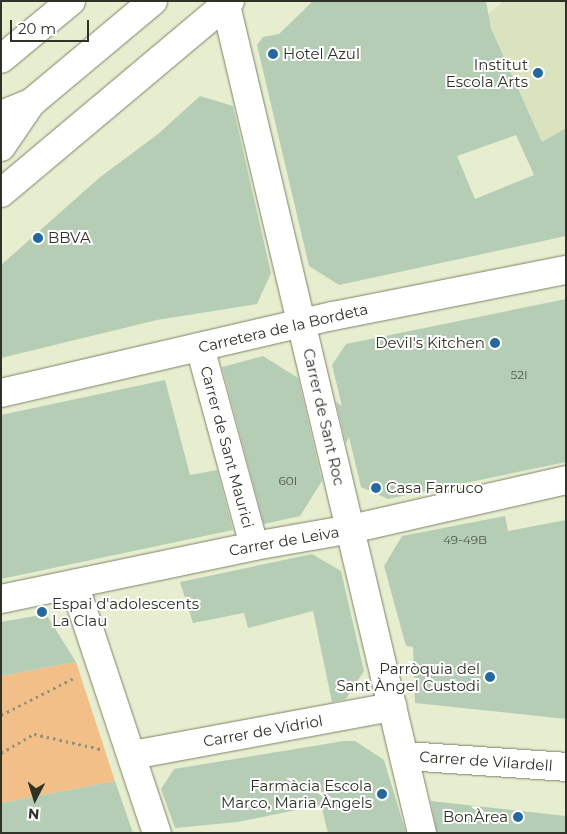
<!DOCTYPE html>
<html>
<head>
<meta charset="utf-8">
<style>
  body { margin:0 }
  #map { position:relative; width:567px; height:834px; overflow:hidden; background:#e6eecf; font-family:Montserrat,sans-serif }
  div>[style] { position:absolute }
  .built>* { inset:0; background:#dae3be }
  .green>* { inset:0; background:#f3bf88 }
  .building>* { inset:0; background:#b6cdb5 }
  .path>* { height:3px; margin-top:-1.5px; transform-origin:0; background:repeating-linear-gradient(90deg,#8c927c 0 2.5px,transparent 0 6.5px) }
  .roads { filter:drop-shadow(0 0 1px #7c8267) drop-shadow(0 0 1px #7c8267) }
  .minor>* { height:28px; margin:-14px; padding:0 14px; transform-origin:14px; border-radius:14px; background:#fff }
  .major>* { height:28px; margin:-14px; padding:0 14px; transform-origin:14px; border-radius:14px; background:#fff }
  .dots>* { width:14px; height:14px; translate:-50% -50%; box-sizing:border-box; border:2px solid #fff; border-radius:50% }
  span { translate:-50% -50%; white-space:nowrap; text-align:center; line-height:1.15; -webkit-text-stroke:4px #fff; paint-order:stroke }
  .number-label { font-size:12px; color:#51594a }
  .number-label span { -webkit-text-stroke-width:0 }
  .poi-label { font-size:15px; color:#2f3226 }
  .left { translate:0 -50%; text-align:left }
  .right { translate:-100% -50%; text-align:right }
  .street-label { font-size:15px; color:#2f3226 }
  .frame { position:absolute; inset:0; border:2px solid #2f3226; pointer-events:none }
  .north { position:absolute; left:10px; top:774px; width:50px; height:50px; -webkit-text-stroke:4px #fff; paint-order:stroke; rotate:185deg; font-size:14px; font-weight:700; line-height:20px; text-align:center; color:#2f3226 }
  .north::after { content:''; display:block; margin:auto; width:18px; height:22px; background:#2f3226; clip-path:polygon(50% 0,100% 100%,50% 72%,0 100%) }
  .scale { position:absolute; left:10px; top:20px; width:79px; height:22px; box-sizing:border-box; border:2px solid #2f3226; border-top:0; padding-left:6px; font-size:15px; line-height:18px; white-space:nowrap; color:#2f3226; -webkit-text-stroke:4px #fff; paint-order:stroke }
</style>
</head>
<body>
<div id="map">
  <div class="built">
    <div style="clip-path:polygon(503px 1px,566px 1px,566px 195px,486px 16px)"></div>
  </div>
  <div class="green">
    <div style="clip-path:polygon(76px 662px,115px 781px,1px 803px,1px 676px)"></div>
  </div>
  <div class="building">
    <div style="clip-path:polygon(evenodd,313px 1px,486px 1px,491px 28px,542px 142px,566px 128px,566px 236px,339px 285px,309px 266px,257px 45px,263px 37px,279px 34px,313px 1px,516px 135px,534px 175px,475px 199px,457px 156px,516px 135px)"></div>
    <div style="clip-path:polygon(200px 96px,233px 106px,271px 273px,257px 304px,157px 320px,1px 358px,1px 265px,99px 178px,158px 134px)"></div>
    <div style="clip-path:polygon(566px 299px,566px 462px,388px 499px,361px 487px,349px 437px,346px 443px,336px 402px,342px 406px,332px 365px,346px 344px)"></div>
    <div style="clip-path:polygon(263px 356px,298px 378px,322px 481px,300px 516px,264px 524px,222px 367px)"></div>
    <div style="clip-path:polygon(165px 380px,190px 475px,217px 470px,233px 530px,1px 579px,1px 415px)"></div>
    <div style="clip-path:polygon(505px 516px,508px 531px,566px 520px,566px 719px,415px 703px,413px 647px,406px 646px,384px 566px,402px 536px)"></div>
    <div style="clip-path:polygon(312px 554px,341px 571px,364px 671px,346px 699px,332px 702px,313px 611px,248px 628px,244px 613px,193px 623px,180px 582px)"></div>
    <div style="clip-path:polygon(46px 614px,76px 662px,1px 676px,1px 622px)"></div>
    <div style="clip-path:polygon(344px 741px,355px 741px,384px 760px,406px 833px,328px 833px,321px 805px,238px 822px,175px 828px,161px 789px,174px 769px)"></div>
    <div style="clip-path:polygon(115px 781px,133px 833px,1px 833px,1px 803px)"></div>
    <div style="clip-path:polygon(431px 801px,566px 816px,566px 833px,437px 833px)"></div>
  </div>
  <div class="path">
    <div style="left:1px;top:715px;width:84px;rotate:-26.9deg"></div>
    <div style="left:1px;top:753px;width:38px;rotate:-30deg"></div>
    <div style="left:34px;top:734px;width:68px;rotate:12.8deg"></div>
  </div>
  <div class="roads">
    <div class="minor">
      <div style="left:225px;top:1px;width:855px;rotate:76.68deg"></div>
      <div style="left:1px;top:59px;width:91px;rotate:-39.6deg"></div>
      <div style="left:1px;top:193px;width:299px;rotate:-40deg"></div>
      <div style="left:200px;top:347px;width:206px;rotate:74.8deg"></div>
      <div style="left:1px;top:393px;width:341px;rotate:-13.1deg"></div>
      <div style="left:333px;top:316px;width:237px;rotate:-11.2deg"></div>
      <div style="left:74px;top:584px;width:262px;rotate:71.6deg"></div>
      <div style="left:1px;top:599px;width:258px;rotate:-11.8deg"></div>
      <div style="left:254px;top:546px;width:98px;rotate:-9.9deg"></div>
      <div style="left:351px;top:529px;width:221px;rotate:-12.8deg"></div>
      <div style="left:133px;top:755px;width:264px;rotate:-10.5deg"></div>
      <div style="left:406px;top:756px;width:160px;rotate:3.9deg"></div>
    </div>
    <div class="major">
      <div style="left:1px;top:115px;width:32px;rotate:-22deg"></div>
      <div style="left:31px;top:103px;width:159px;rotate:-39.9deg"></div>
      <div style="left:1px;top:147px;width:53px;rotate:-55.7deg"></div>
    </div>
  </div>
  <div class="dots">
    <div style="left:273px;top:54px;background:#24689d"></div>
    <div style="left:538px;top:73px;background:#24689d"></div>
    <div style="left:38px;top:238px;background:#24689d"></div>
    <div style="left:495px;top:343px;background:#24689d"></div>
    <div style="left:376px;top:488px;background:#24689d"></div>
    <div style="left:42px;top:612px;background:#24689d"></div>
    <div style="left:490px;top:677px;background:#24689d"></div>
    <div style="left:382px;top:794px;background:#24689d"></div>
    <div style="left:518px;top:817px;background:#24689d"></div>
  </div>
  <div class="number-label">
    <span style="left:519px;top:375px">52I</span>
    <span style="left:288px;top:481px">60I</span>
    <span style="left:465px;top:540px">49-49B</span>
  </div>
  <div class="poi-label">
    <span class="left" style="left:283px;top:54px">Hotel Azul</span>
    <span class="right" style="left:528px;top:73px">Institut<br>Escola Arts</span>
    <span class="left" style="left:48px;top:238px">BBVA</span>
    <span class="right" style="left:485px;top:343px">Devil's Kitchen</span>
    <span class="left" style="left:386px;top:488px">Casa Farruco</span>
    <span class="left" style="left:52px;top:612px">Espai d'adolescents<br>La Clau</span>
    <span class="right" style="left:480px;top:677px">Parròquia del<br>Sant Àngel Custodi</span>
    <span class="right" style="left:372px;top:794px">Farmàcia Escola<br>Marco, Maria Àngels</span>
    <span class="right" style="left:508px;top:817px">BonÀrea</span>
  </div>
  <div class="street-label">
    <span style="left:283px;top:328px;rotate:-13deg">Carretera de la Bordeta</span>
    <span style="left:324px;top:417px;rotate:77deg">Carrer de Sant Roc</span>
    <span style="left:227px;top:447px;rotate:75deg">Carrer de Sant Maurici</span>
    <span style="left:284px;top:541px;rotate:-10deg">Carrer de Leiva</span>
    <span style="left:263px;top:731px;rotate:-10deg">Carrer de Vidriol</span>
    <span style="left:486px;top:761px;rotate:4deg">Carrer de Vilardell</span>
  </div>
  <div class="frame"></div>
  <div class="north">N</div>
  <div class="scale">20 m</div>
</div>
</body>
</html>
